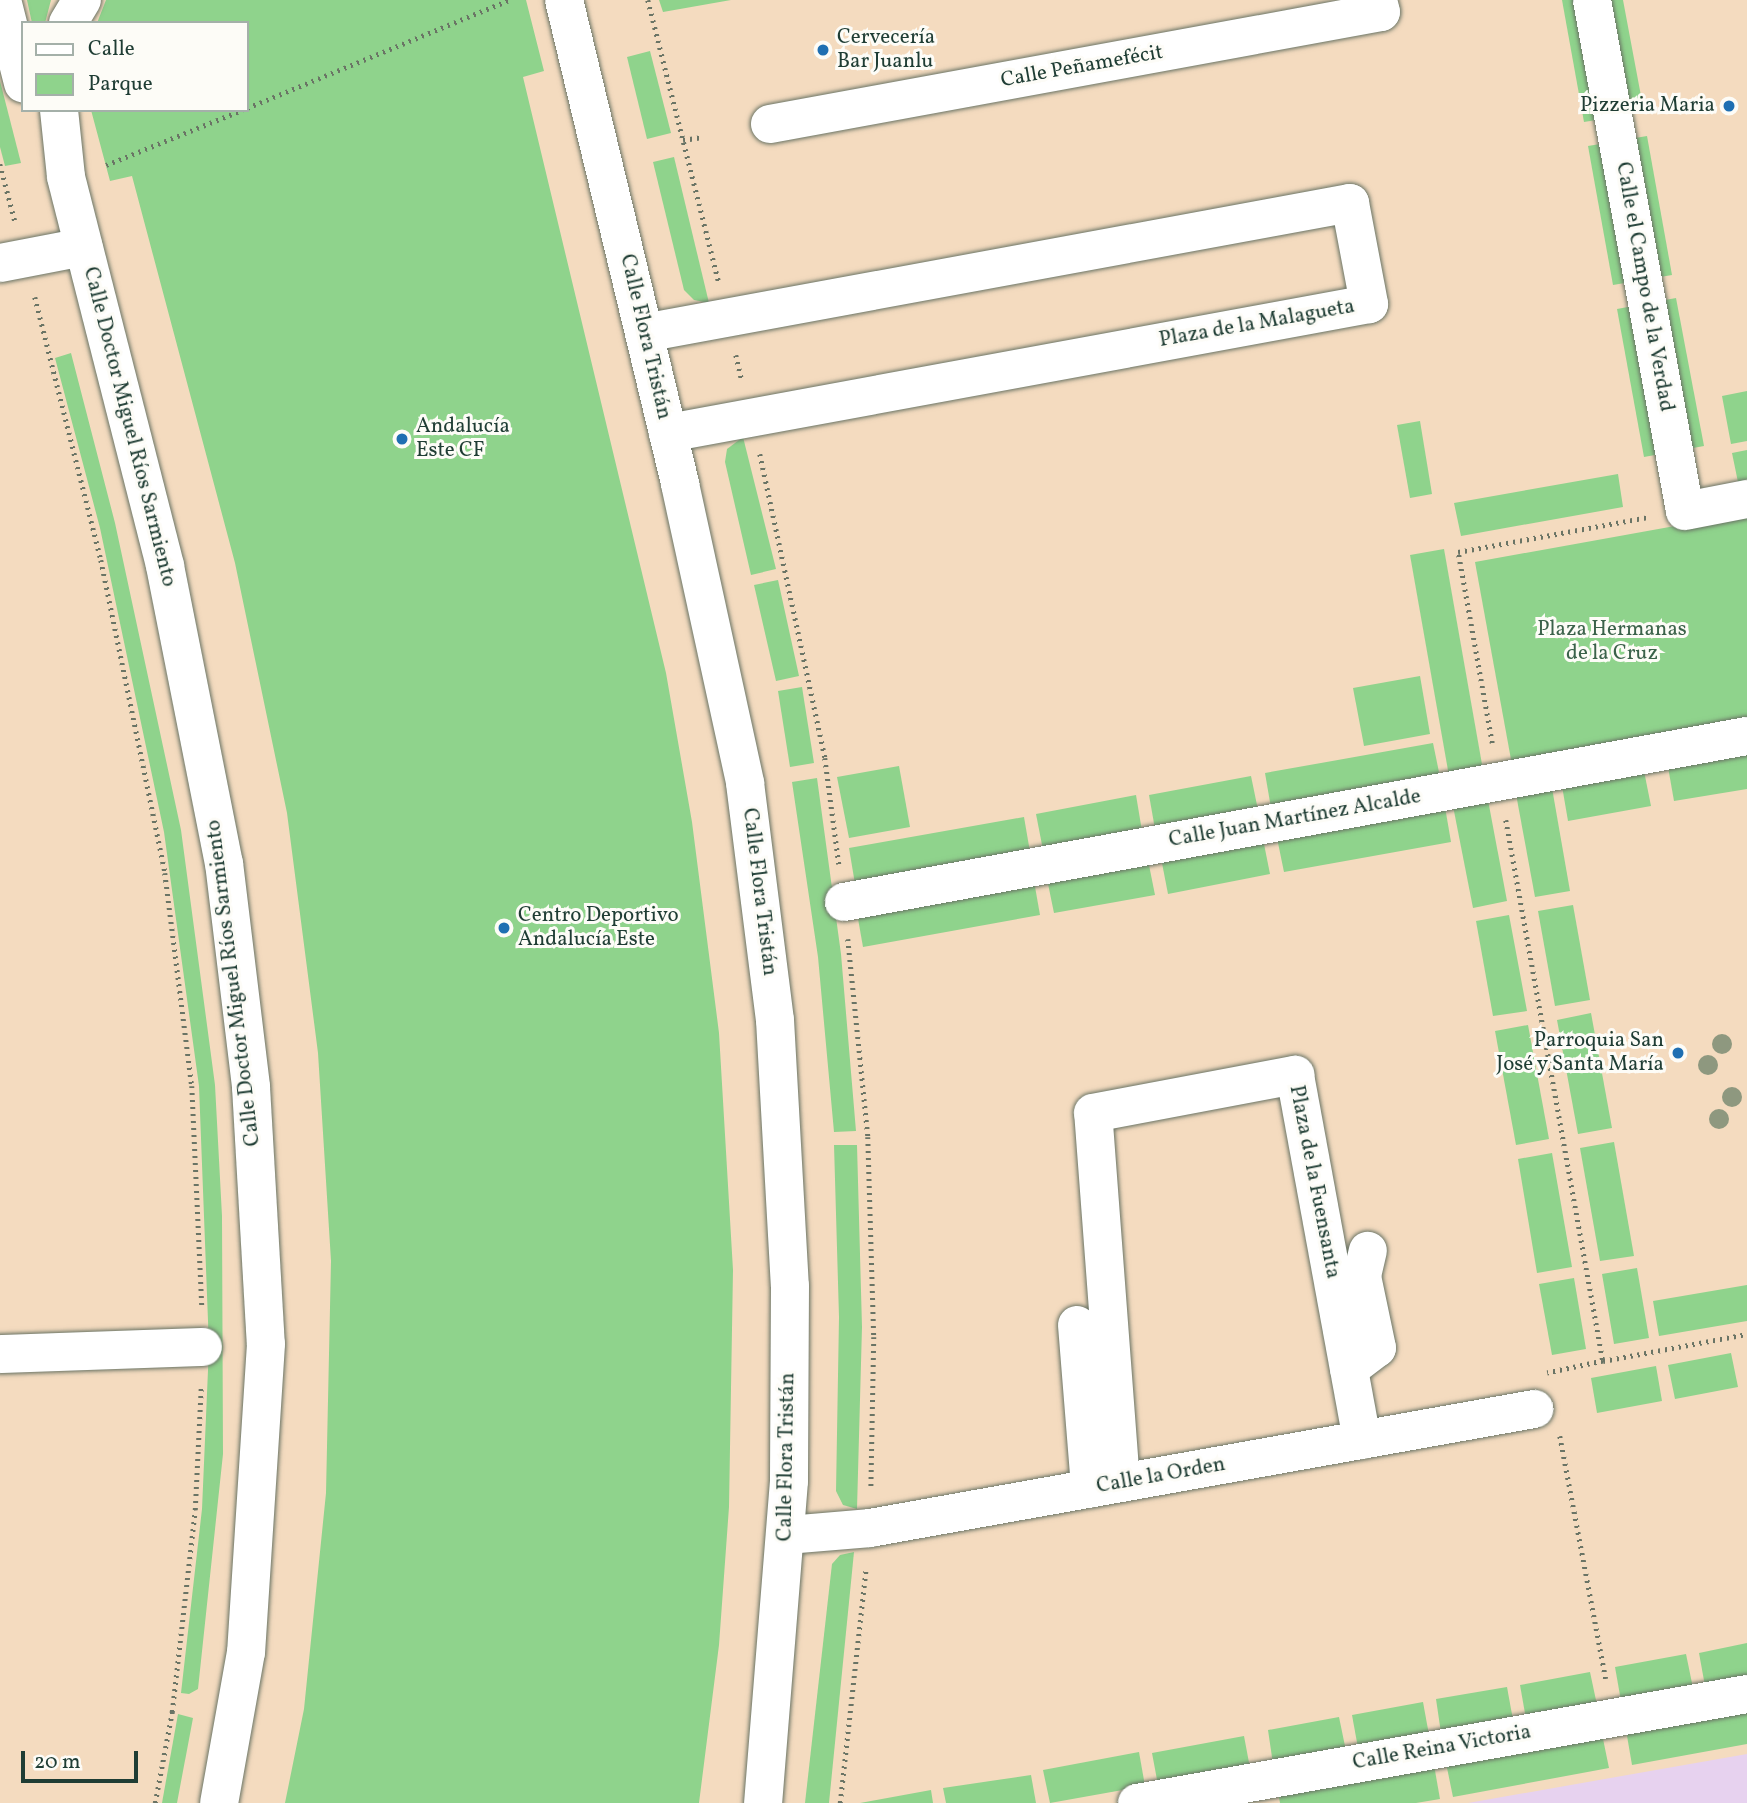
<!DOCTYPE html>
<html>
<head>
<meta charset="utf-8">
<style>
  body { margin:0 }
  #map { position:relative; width:1747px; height:1803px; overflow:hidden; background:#f4dbbf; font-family:Vollkorn,serif }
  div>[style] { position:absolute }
  .built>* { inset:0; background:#e7d2ef }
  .green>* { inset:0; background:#8fd38c }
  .path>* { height:4.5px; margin-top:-2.25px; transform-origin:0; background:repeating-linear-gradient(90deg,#6a7465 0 2px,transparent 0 7px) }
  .roads { filter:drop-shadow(0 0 2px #6a7465) drop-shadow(0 0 2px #6a7465) }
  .minor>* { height:38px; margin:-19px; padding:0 19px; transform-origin:19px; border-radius:19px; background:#fff }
  .major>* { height:38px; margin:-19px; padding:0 19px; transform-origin:19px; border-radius:19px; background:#fff }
  .trees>* { width:20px; height:20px; margin:-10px; border-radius:50%; background:#8e987f }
  .dots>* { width:19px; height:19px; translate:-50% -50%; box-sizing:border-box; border:4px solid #fdfcf7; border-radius:50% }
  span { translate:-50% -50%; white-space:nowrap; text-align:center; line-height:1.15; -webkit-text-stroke:6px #fdfcf7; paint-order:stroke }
  .poi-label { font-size:21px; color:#1f3d34 }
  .left { translate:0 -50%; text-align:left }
  .right { translate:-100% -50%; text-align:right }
  .street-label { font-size:21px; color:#1f3d34 }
  .park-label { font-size:21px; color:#3b624a }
  .legend { position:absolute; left:21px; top:21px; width:228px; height:91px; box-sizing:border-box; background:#fdfcf7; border:2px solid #a4b0a9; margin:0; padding:9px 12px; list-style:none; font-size:21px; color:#1f3d34 }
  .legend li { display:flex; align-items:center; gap:14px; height:35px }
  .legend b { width:35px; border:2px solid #a4b0a9 }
  .scale { position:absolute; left:21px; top:1751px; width:117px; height:32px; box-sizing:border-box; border:4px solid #1f3d34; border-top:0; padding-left:9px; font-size:21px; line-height:24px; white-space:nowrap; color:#1f3d34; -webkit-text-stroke:5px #fdfcf7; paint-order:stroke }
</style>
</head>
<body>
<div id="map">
  <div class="built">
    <div style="clip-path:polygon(1747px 1754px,1747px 1803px,1468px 1803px)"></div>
  </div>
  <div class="green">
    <div style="clip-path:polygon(27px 0,51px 0,45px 23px,32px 23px)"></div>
    <div style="clip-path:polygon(106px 0,526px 0,544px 71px,523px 77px,666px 673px,692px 822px,719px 1033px,733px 1270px,729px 1507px,719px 1645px,699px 1803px,285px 1803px,304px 1709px,326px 1493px,331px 1261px,318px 1053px,287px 813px,235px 563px,132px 176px,110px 181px,91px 110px,247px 110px,247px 23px,97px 23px)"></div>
    <div style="clip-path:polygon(659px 0,731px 0,663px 12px)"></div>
    <div style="clip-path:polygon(1562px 0,1623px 0,1644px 112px,1584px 122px)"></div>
    <div style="clip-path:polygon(650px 51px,671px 133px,647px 139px,627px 57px)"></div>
    <div style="clip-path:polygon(0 81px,21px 163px,5px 166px,0 147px)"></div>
    <div style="clip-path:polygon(1647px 136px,1672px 275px,1613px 285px,1588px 146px)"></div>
    <div style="clip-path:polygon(674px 157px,709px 303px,694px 300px,684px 290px,653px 162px)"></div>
    <div style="clip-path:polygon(1676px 298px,1704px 446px,1644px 457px,1617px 309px)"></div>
    <div style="clip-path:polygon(71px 353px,115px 523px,181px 830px,215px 1085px,222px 1216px,223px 1454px,198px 1689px,189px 1694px,181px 1693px,202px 1509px,209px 1347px,199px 1086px,164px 832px,100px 528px,55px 358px)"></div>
    <div style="clip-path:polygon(1747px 391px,1747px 441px,1731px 444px,1722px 396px)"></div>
    <div style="clip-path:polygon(1420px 421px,1432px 494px,1410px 498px,1397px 425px)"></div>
    <div style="clip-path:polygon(743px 437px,776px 569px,751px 575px,725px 462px,727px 449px)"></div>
    <div style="clip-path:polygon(1747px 450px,1747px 486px,1739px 487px,1732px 453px)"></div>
    <div style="clip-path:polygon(1618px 474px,1623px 507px,1461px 536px,1454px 503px)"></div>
    <div style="clip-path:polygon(1747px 513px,1747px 723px,1512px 765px,1475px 562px)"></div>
    <div style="clip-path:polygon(1444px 549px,1483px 770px,1449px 776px,1410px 555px)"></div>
    <div style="clip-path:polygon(778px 580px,799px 676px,776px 681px,754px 585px)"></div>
    <div style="clip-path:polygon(1420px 676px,1430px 734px,1364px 746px,1353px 688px)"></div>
    <div style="clip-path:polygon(802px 687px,814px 763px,790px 767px,778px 691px)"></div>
    <div style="clip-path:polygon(1433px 743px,1440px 777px,1271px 808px,1265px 773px)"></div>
    <div style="clip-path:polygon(1747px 753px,1747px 789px,1674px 801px,1668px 767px)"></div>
    <div style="clip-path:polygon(899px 766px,910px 827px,849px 838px,837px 777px)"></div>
    <div style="clip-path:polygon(1644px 771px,1651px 806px,1568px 821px,1562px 786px)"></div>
    <div style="clip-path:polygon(1251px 776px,1258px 810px,1155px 829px,1149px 795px)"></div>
    <div style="clip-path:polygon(817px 778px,841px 954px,856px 1131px,834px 1132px,818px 957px,792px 782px)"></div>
    <div style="clip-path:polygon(1552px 788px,1570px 891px,1535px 897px,1516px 794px)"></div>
    <div style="clip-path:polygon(1136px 795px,1142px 831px,1043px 850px,1036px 814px)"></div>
    <div style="clip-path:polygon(1488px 800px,1507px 901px,1473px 908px,1453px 806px)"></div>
    <div style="clip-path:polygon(1445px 807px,1451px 842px,1284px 872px,1277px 838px)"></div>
    <div style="clip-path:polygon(1024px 817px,1030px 852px,855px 884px,849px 848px)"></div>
    <div style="clip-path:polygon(1263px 839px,1270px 874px,1168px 894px,1161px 858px)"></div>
    <div style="clip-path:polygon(1148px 860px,1155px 895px,1054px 913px,1047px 879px)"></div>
    <div style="clip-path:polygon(1034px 881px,1040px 915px,863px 947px,857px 913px)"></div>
    <div style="clip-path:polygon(1573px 905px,1590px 1000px,1555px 1006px,1538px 911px)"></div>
    <div style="clip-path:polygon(1509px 915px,1527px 1011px,1493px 1016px,1476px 921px)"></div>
    <div style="clip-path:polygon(1591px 1013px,1612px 1128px,1578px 1134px,1557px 1020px)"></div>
    <div style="clip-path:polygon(1528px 1025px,1549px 1139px,1516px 1145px,1495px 1031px)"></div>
    <div style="clip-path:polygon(1614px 1142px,1634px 1256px,1600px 1261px,1580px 1148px)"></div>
    <div style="clip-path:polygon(834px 1145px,857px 1145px,862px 1327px,857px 1509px,843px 1505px,836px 1491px,839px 1317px)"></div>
    <div style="clip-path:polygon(1552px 1153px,1572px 1267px,1537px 1273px,1518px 1159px)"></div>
    <div style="clip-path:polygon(1637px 1268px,1649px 1338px,1614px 1344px,1602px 1274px)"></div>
    <div style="clip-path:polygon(1574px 1278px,1586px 1349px,1552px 1355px,1539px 1284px)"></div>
    <div style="clip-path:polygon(1747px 1285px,1747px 1321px,1659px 1336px,1653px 1301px)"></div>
    <div style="clip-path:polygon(1731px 1353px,1738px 1387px,1675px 1399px,1668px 1365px)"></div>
    <div style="clip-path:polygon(1656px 1366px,1662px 1401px,1597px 1413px,1591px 1378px)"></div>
    <div style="clip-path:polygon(854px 1552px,829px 1803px,805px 1803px,832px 1564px,840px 1555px)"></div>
    <div style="clip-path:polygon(1747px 1643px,1747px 1679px,1705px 1686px,1699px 1653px)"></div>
    <div style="clip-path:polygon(1686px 1654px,1693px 1688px,1621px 1701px,1615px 1667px)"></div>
    <div style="clip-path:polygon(1590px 1672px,1597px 1705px,1526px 1719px,1520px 1685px)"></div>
    <div style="clip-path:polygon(1507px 1687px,1513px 1720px,1441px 1733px,1436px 1699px)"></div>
    <div style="clip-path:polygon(1423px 1702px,1429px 1735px,1358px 1748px,1352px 1715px)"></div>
    <div style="clip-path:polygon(1747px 1709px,1747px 1744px,1632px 1765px,1626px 1730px)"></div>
    <div style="clip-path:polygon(178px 1714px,193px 1718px,177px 1803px,162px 1803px)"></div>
    <div style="clip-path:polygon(1339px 1717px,1346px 1751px,1273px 1764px,1268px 1730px)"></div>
    <div style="clip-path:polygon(1602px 1734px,1609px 1768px,1453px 1797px,1446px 1763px)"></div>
    <div style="clip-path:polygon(1244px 1736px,1250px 1768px,1158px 1785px,1152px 1753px)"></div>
    <div style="clip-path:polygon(1139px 1752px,1145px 1786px,1050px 1803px,1043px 1770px)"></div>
    <div style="clip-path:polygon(1434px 1765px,1440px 1799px,1416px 1803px,1280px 1803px,1278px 1792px)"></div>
    <div style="clip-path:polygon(1031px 1775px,1036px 1803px,946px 1803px,943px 1788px)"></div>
    <div style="clip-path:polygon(931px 1790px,933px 1803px,860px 1803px)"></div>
  </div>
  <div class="path">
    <div style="left:648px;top:0;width:291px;rotate:75.9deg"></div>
    <div style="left:247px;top:108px;width:283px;rotate:-22.4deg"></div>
    <div style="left:683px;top:140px;width:18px;rotate:-9deg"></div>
    <div style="left:0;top:164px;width:59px;rotate:75.3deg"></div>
    <div style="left:106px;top:165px;width:147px;rotate:-22deg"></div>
    <div style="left:35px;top:297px;width:271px;rotate:75.9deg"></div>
    <div style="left:101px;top:560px;width:319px;rotate:78.4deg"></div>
    <div style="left:165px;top:873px;width:215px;rotate:82.8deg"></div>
    <div style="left:192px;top:1086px;width:221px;rotate:87.4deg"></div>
    <div style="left:736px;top:355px;width:27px;rotate:77deg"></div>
    <div style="left:760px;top:454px;width:311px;rotate:77.9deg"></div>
    <div style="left:825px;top:758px;width:107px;rotate:82.5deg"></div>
    <div style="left:1492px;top:743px;width:194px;rotate:-100.1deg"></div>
    <div style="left:1458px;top:552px;width:193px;rotate:-10.4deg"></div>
    <div style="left:1506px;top:820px;width:550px;rotate:79.84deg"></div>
    <div style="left:1603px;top:1361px;width:57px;rotate:167.9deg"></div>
    <div style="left:848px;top:939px;width:199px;rotate:84.2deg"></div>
    <div style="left:868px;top:1137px;width:200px;rotate:88.3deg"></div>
    <div style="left:874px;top:1337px;width:152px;rotate:91.1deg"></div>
    <div style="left:1603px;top:1361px;width:147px;rotate:-10.6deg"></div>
    <div style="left:1560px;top:1436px;width:247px;rotate:79.3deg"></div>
    <div style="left:155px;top:1803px;width:93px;rotate:-79.4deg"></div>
    <div style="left:172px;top:1712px;width:203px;rotate:-83.5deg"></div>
    <div style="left:195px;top:1510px;width:124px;rotate:-87.2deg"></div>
    <div style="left:840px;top:1803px;width:237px;rotate:-83.7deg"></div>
  </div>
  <div class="roads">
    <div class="minor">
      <div style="left:564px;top:0;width:498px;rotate:76.5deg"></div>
      <div style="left:680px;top:484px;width:306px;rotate:77.7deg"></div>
      <div style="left:745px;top:783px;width:239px;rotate:82.8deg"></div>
      <div style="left:775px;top:1020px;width:266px;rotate:86.8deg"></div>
      <div style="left:790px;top:1286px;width:195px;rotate:90.3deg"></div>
      <div style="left:789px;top:1481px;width:323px;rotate:94.6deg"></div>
      <div style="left:1592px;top:0;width:519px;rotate:79.69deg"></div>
      <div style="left:1685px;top:511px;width:63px;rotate:-11deg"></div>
      <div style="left:770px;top:124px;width:621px;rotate:-10.39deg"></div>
      <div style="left:1381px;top:12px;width:12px;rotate:-104deg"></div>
      <div style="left:0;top:263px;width:85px;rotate:-10.9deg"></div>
      <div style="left:644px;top:333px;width:718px;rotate:-10.43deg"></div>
      <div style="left:1350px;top:203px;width:103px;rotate:79.3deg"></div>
      <div style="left:1369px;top:304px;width:713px;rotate:169.57deg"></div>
      <div style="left:844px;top:902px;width:918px;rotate:-10.42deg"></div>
      <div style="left:1077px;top:1325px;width:164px;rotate:85.4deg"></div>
      <div style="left:0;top:1354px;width:203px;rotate:-2deg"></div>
      <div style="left:1349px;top:1369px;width:35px;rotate:-37deg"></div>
      <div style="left:1377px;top:1348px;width:74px;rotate:-101.8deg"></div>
      <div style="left:1362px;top:1276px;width:26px;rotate:-77deg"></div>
      <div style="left:1121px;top:1483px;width:371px;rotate:-94.3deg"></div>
      <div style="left:1093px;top:1113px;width:206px;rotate:-10.7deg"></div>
      <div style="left:1295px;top:1075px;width:371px;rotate:79.6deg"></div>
      <div style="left:787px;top:1535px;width:83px;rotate:-4.8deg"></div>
      <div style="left:870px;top:1528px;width:675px;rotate:-10.16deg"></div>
      <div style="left:1137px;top:1803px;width:620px;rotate:-10.13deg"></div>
    </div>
    <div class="major">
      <div style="left:2px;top:0;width:86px;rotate:75.8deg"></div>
      <div style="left:68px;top:23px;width:27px;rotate:-59deg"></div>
      <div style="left:59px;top:110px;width:67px;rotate:84deg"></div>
      <div style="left:66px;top:177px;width:401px;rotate:75.7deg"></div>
      <div style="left:165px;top:566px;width:303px;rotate:78.8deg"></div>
      <div style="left:224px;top:863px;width:226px;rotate:83.1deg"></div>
      <div style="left:251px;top:1087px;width:257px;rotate:86.7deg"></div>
      <div style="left:266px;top:1344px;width:309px;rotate:93.7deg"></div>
      <div style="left:246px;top:1652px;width:153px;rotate:100.1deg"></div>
    </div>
  </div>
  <div class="trees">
    <div style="left:1722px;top:1044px"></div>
    <div style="left:1708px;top:1065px"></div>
    <div style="left:1732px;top:1097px"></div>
    <div style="left:1719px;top:1119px"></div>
  </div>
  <div class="dots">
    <div style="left:823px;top:50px;background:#1f6fb2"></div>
    <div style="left:1729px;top:106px;background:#1f6fb2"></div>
    <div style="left:402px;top:439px;background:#1f6fb2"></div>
    <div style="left:504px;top:928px;background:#1f6fb2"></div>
    <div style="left:1678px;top:1053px;background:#1f6fb2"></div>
  </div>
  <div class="poi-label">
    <span class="left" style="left:837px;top:50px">Cervecería<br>Bar Juanlu</span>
    <span class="right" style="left:1715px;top:106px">Pizzeria Maria</span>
    <span class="left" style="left:416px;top:439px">Andalucía<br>Este CF</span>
    <span class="left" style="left:518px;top:928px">Centro Deportivo<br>Andalucía Este</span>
    <span class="right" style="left:1664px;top:1053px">Parroquia San<br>José y Santa María</span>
  </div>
  <div class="street-label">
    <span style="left:1082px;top:67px;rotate:-10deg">Calle Peñamefécit</span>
    <span style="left:1644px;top:287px;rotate:80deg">Calle el Campo de la Verdad</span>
    <span style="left:1257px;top:324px;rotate:-10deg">Plaza de la Malagueta</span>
    <span style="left:645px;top:337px;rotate:77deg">Calle Flora Tristán</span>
    <span style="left:129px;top:427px;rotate:76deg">Calle Doctor Miguel Ríos Sarmiento</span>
    <span style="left:1295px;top:819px;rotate:-10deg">Calle Juan Martínez Alcalde</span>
    <span style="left:759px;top:892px;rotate:83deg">Calle Flora Tristán</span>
    <span style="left:234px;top:983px;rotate:-97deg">Calle Doctor Miguel Ríos Sarmiento</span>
    <span style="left:1314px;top:1182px;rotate:79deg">Plaza de la Fuensanta</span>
    <span style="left:787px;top:1457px;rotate:-89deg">Calle Flora Tristán</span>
    <span style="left:1161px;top:1476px;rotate:-10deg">Calle la Orden</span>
    <span style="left:1442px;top:1748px;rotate:-10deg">Calle Reina Victoria</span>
  </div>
  <div class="park-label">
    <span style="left:1612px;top:642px">Plaza Hermanas<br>de la Cruz</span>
  </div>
  <ul class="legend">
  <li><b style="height:9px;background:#fff"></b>Calle</li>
  <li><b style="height:19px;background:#8fd38c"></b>Parque</li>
  </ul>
  <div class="scale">20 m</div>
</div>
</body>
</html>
